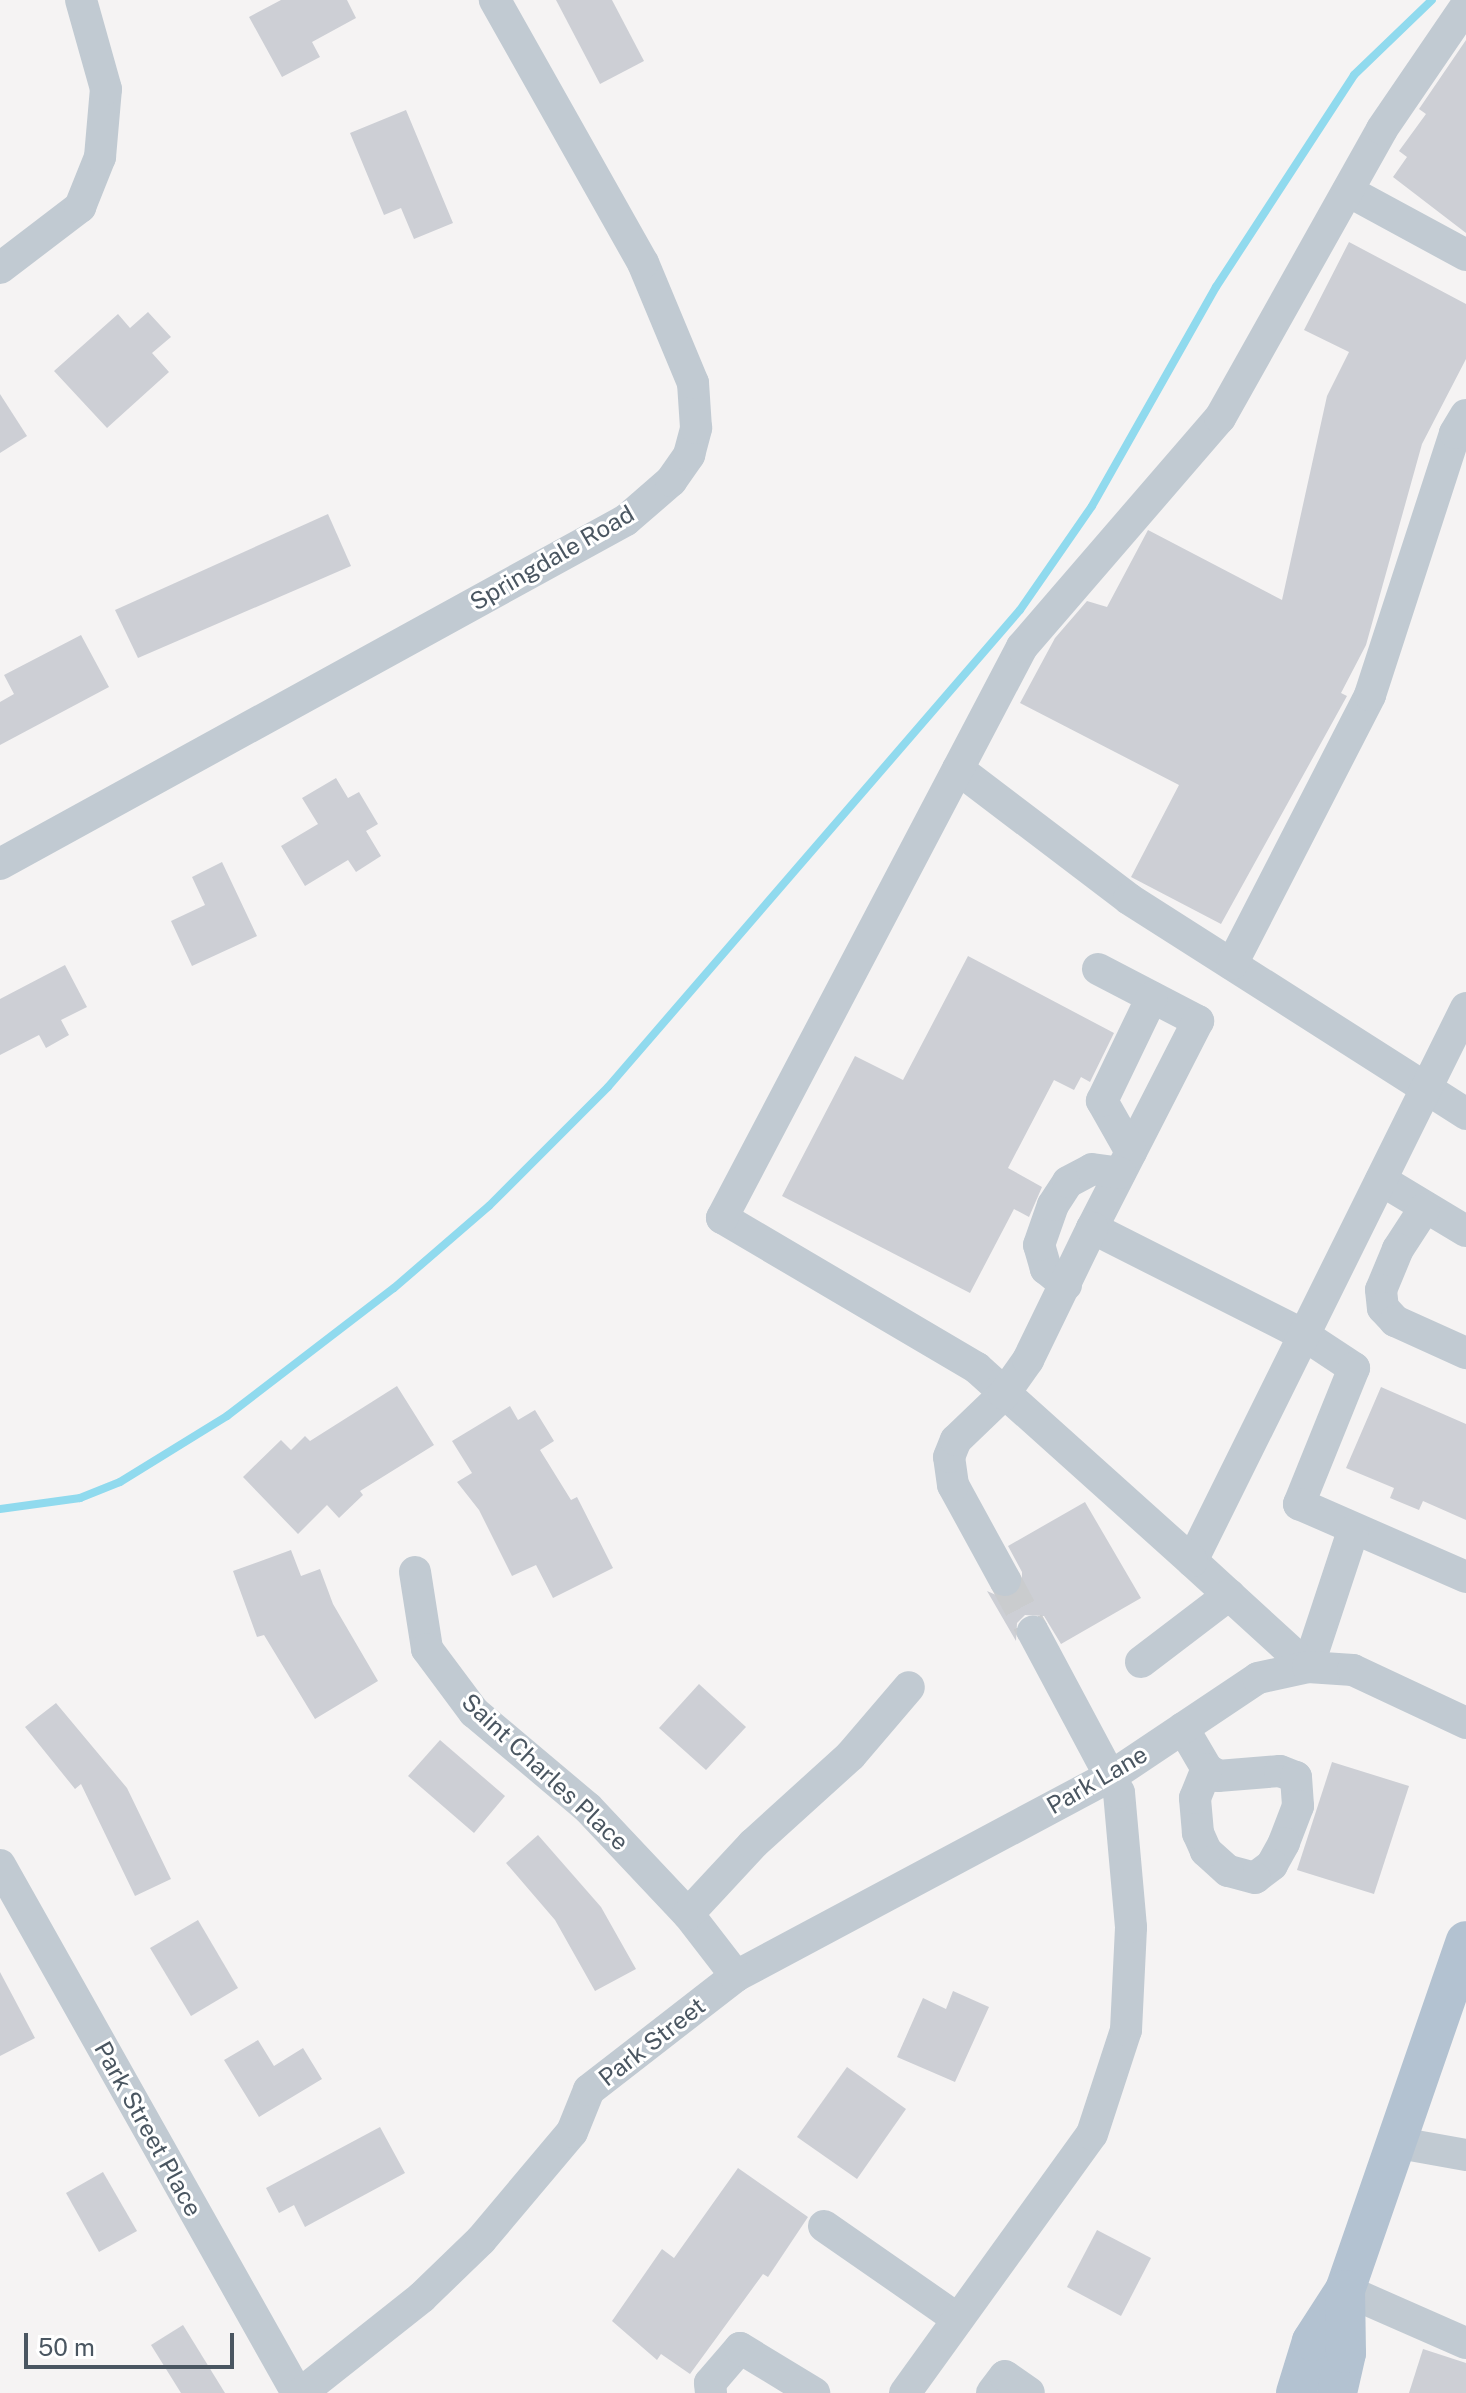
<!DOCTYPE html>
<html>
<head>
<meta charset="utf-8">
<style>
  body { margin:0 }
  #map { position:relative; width:1466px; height:2393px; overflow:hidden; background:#f5f3f3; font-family:"Public Sans",sans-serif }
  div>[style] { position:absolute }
  .stream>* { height:8px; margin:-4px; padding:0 4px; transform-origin:4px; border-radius:4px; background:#90daee }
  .building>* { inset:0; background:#cdcfd5 }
  .minor-tunnel>* { height:32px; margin-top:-16px; transform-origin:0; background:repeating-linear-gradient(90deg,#caccce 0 32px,transparent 0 48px) }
  .minor>* { height:32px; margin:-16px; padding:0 16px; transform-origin:16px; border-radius:16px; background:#c1cad2 }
  .major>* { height:40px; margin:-20px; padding:0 20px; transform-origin:20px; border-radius:20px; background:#b3c2d1 }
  span { translate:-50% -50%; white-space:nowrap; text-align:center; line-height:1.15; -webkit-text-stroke:6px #fff; paint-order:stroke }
  .street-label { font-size:24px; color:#4a5661 }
  .scale { position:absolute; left:24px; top:2333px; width:210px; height:36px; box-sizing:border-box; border:4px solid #4a5661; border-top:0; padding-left:10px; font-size:24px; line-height:28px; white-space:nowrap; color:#4a5661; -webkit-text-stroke:6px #fff; paint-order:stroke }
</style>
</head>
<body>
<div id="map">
  <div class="stream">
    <div style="left:0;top:1509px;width:81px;rotate:-7.8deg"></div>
    <div style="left:80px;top:1498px;width:43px;rotate:-21.8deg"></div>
    <div style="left:120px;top:1482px;width:126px;rotate:-31.7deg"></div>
    <div style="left:227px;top:1416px;width:210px;rotate:-37.5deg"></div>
    <div style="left:394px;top:1288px;width:125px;rotate:-40.8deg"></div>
    <div style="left:489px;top:1206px;width:168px;rotate:-45deg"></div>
    <div style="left:608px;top:1087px;width:630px;rotate:-49.18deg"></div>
    <div style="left:1020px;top:610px;width:126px;rotate:-55.3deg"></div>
    <div style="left:1092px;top:506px;width:252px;rotate:-60.5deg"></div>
    <div style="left:1216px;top:287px;width:253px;rotate:-56.9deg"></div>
    <div style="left:1354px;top:75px;width:108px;rotate:-43.9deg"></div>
  </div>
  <div class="building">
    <div style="clip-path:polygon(281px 0,347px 0,356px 18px,312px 42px,320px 57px,282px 77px,249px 17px)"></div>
    <div style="clip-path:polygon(556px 0,612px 0,644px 61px,600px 84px)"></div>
    <div style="clip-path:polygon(1466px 40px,1466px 233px,1393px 177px,1407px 157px,1399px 151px,1426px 114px,1419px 109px)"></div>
    <div style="clip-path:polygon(406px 110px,453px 223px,414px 239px,401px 208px,384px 215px,350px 133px)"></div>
    <div style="clip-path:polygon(1349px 242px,1466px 304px,1466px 359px,1422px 444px,1366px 645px,1341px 693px,1347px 696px,1221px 924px,1131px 877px,1179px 785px,1020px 703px,1055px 638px,1087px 601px,1107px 607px,1148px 530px,1282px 600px,1327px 396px,1349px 352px,1304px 330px)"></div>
    <div style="clip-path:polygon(148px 312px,171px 337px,152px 353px,169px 372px,107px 428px,54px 371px,118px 314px,130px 328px)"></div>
    <div style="clip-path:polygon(0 394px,27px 436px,0 453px)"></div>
    <div style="clip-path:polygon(328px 514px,351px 566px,138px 658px,115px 610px)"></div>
    <div style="clip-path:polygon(81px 635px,109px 687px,0 745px,0 702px,14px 694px,4px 675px)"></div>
    <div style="clip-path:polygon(336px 778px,348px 798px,359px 792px,378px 824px,366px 831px,381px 856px,356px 872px,348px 860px,305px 886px,281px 846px,318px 824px,302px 798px)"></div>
    <div style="clip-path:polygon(222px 862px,257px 936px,192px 966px,171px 921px,205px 905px,192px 877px)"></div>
    <div style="clip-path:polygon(968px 956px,1114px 1033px,1090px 1082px,1081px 1077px,1074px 1090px,1054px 1080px,1008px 1168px,1042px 1187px,1029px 1217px,1014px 1209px,970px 1293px,782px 1196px,855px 1056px,903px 1080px)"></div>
    <div style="clip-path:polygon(65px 965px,87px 1007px,61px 1020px,69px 1035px,46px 1048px,39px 1035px,0 1055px,0 999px)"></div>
    <div style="clip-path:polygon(397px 1386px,434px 1445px,360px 1491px,363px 1495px,339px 1518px,327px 1505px,298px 1534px,243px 1477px,281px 1440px,291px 1450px,305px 1436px,310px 1441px)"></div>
    <div style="clip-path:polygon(1381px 1387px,1466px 1424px,1466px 1520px,1423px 1501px,1419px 1510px,1390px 1498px,1394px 1488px,1346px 1468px)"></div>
    <div style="clip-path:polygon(510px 1406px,518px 1420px,535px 1410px,554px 1441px,540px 1450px,571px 1500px,577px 1497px,613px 1568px,553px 1598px,536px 1565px,512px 1576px,479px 1510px,457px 1482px,472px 1473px,452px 1441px)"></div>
    <div style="clip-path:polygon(1085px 1502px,1141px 1598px,1061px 1644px,1044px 1616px,1025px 1615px,1017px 1623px,1016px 1641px,987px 1591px,1005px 1599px,1022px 1589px,1022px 1572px,1008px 1546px)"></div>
    <div style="clip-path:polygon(291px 1550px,301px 1576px,320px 1569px,333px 1604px,378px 1681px,315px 1719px,264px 1635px,257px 1637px,233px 1571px)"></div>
    <div style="clip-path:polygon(699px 1684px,746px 1727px,706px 1770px,659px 1728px)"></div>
    <div style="clip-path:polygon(56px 1703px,127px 1788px,171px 1879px,135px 1896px,81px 1784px,75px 1789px,25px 1727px)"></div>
    <div style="clip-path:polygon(440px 1740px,505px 1796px,474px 1833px,408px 1776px)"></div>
    <div style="clip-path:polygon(1332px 1762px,1409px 1786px,1374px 1894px,1297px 1870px)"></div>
    <div style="clip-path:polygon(538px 1835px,601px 1907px,636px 1969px,595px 1991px,555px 1920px,506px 1863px)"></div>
    <div style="clip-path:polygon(198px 1920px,238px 1988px,191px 2016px,150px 1948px)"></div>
    <div style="clip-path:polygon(0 1972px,35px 2038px,0 2056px)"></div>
    <div style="clip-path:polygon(953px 1991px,989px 2007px,955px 2082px,897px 2057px,923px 1998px,946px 2009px)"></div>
    <div style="clip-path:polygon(258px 2040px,274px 2066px,303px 2048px,322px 2079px,259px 2117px,224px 2060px)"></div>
    <div style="clip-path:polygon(847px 2067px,906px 2109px,857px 2179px,797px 2137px)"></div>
    <div style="clip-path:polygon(380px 2127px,405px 2173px,305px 2227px,294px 2205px,279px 2213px,266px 2188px)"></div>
    <div style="clip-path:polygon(738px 2168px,808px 2217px,768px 2277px,763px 2274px,690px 2374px,661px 2354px,657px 2360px,612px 2321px,662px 2249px,674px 2258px)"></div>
    <div style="clip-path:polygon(103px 2172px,137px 2231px,99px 2252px,66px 2193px)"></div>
    <div style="clip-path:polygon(1097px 2230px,1151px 2258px,1121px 2316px,1067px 2287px)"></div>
    <div style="clip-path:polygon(183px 2325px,225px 2393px,181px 2393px,151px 2345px)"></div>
    <div style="clip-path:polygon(1423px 2349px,1466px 2363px,1466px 2393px,1409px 2393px)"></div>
  </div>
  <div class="minor-tunnel">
    <div style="left:1005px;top:1580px;width:59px;rotate:61.7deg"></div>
  </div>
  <div class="minor">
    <div style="left:1348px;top:191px;width:134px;rotate:28.5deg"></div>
    <div style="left:0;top:268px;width:101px;rotate:-37.3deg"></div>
    <div style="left:80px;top:207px;width:54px;rotate:-68.2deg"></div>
    <div style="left:100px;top:157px;width:68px;rotate:-85deg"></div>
    <div style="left:106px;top:89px;width:92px;rotate:-105.7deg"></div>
    <div style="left:958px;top:769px;width:215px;rotate:37.2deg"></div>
    <div style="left:1129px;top:899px;width:400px;rotate:32.5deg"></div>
    <div style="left:0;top:864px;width:714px;rotate:-28.79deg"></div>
    <div style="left:626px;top:520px;width:60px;rotate:-40.9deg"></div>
    <div style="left:671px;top:481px;width:32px;rotate:-55deg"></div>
    <div style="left:689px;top:455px;width:28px;rotate:-75deg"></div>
    <div style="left:696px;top:428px;width:45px;rotate:-93.8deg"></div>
    <div style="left:693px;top:383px;width:130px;rotate:-112.6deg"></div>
    <div style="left:643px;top:263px;width:302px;rotate:-119.4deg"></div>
    <div style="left:1232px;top:964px;width:302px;rotate:-62.8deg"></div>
    <div style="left:1370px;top:695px;width:275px;rotate:-72deg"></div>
    <div style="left:1455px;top:433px;width:21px;rotate:-59deg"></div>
    <div style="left:1098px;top:969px;width:113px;rotate:27.5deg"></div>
    <div style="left:1198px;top:1021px;width:233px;rotate:117.1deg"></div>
    <div style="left:1092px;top:1228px;width:237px;rotate:26.8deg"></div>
    <div style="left:1304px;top:1335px;width:60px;rotate:33.4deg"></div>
    <div style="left:1354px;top:1368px;width:147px;rotate:112deg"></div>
    <div style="left:1299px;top:1504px;width:182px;rotate:23.6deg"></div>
    <div style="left:1131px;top:1152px;width:59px;rotate:-119.6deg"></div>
    <div style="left:1102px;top:1101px;width:115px;rotate:-64.3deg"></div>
    <div style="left:1381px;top:1180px;width:99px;rotate:31deg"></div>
    <div style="left:1424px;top:1209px;width:48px;rotate:123deg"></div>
    <div style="left:1398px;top:1249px;width:44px;rotate:112.5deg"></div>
    <div style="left:1381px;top:1290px;width:18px;rotate:84deg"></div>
    <div style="left:1383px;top:1308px;width:18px;rotate:47deg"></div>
    <div style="left:1395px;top:1321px;width:78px;rotate:24.3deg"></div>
    <div style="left:1066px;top:1285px;width:26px;rotate:-141deg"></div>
    <div style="left:1046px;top:1269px;width:25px;rotate:-106deg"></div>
    <div style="left:1039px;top:1245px;width:42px;rotate:-70.7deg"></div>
    <div style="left:1053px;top:1205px;width:27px;rotate:-57deg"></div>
    <div style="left:1068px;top:1182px;width:27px;rotate:-28deg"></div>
    <div style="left:1092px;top:1169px;width:28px;rotate:8deg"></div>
    <div style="left:1353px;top:1531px;width:143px;rotate:108.3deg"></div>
    <div style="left:1308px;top:1667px;width:157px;rotate:-137.6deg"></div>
    <div style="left:1192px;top:1561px;width:617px;rotate:-63.64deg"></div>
    <div style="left:1192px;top:1561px;width:289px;rotate:-138.1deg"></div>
    <div style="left:977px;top:1368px;width:296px;rotate:-149.5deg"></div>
    <div style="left:722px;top:1218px;width:645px;rotate:-62.28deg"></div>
    <div style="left:1022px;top:647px;width:303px;rotate:-49.2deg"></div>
    <div style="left:1220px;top:418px;width:331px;rotate:-60.7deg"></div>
    <div style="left:1382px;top:129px;width:149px;rotate:-55.7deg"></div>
    <div style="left:415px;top:1572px;width:78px;rotate:81.1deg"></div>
    <div style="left:427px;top:1649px;width:79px;rotate:53.3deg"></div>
    <div style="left:474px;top:1712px;width:149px;rotate:40.1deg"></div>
    <div style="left:588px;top:1808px;width:146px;rotate:46.7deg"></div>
    <div style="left:1005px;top:1580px;width:108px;rotate:-118.7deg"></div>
    <div style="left:953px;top:1485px;width:28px;rotate:-98deg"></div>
    <div style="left:949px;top:1457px;width:18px;rotate:-68deg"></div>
    <div style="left:956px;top:1440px;width:66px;rotate:-43.8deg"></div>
    <div style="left:1004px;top:1394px;width:42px;rotate:-54.8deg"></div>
    <div style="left:1028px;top:1360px;width:147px;rotate:-64.1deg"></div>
    <div style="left:1141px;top:1662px;width:111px;rotate:-37.3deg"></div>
    <div style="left:1183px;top:1728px;width:48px;rotate:59.7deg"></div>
    <div style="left:1207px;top:1769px;width:13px;rotate:32deg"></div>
    <div style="left:1218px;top:1776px;width:62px;rotate:-4.6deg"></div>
    <div style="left:1280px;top:1771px;width:17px;rotate:21deg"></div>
    <div style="left:1296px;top:1777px;width:29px;rotate:86deg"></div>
    <div style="left:1298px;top:1806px;width:40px;rotate:111deg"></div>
    <div style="left:1284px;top:1843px;width:25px;rotate:119deg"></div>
    <div style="left:1272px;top:1865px;width:21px;rotate:143deg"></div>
    <div style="left:1255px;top:1878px;width:28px;rotate:-165deg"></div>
    <div style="left:1228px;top:1871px;width:30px;rotate:-138deg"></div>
    <div style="left:1206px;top:1851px;width:20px;rotate:-114deg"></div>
    <div style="left:1198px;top:1833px;width:35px;rotate:-95deg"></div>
    <div style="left:1195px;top:1798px;width:31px;rotate:-68deg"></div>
    <div style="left:0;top:1865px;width:606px;rotate:60.64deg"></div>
    <div style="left:736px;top:1976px;width:427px;rotate:-28.1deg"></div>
    <div style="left:1113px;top:1775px;width:174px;rotate:-33.8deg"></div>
    <div style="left:1258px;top:1678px;width:51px;rotate:-12.4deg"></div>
    <div style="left:1308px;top:1667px;width:45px;rotate:3.8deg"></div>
    <div style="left:1353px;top:1670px;width:125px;rotate:25.1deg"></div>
    <div style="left:1399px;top:2143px;width:68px;rotate:10.2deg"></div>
    <div style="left:824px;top:2226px;width:163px;rotate:34.8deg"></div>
    <div style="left:1345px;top:2290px;width:132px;rotate:23.7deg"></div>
    <div style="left:301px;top:2393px;width:154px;rotate:-38.4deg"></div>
    <div style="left:422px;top:2297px;width:82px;rotate:-44deg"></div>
    <div style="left:481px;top:2240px;width:141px;rotate:-49.9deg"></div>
    <div style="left:572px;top:2132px;width:45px;rotate:-68deg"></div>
    <div style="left:589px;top:2090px;width:186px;rotate:-37.8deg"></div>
    <div style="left:736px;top:1976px;width:78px;rotate:-127.7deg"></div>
    <div style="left:688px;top:1914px;width:96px;rotate:-47.1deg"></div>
    <div style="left:753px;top:1844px;width:132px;rotate:-42.2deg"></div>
    <div style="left:851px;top:1755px;width:89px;rotate:-49.5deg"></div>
    <div style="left:711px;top:2393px;width:10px;rotate:-96deg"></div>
    <div style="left:710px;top:2383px;width:46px;rotate:-49.4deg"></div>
    <div style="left:740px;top:2348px;width:87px;rotate:31.3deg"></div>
    <div style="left:905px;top:2393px;width:319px;rotate:-54.2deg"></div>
    <div style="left:1092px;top:2134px;width:109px;rotate:-71.9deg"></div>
    <div style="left:1126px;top:2030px;width:103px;rotate:-87.2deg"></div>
    <div style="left:1131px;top:1927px;width:135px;rotate:-95.1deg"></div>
    <div style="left:1119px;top:1793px;width:183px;rotate:-118.1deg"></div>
    <div style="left:992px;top:2393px;width:21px;rotate:-53deg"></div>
    <div style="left:1005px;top:2376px;width:29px;rotate:35deg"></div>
  </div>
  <div class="major">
    <div style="left:1296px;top:2393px;width:54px;rotate:-72.9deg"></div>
    <div style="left:1312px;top:2341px;width:61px;rotate:-57.1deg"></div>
    <div style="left:1345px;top:2290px;width:369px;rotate:-70.9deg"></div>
    <div style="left:1337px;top:2393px;width:41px;rotate:-77.3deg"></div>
    <div style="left:1346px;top:2353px;width:63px;rotate:-90.9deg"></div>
  </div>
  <div class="street-label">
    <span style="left:552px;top:558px;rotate:-30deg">Springdale Road</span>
    <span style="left:545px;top:1772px;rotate:43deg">Saint Charles Place</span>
    <span style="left:1097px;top:1780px;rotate:-30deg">Park Lane</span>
    <span style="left:652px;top:2042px;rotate:-38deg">Park Street</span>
    <span style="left:148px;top:2129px;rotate:61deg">Park Street Place</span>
  </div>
  <div class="scale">50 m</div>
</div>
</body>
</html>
